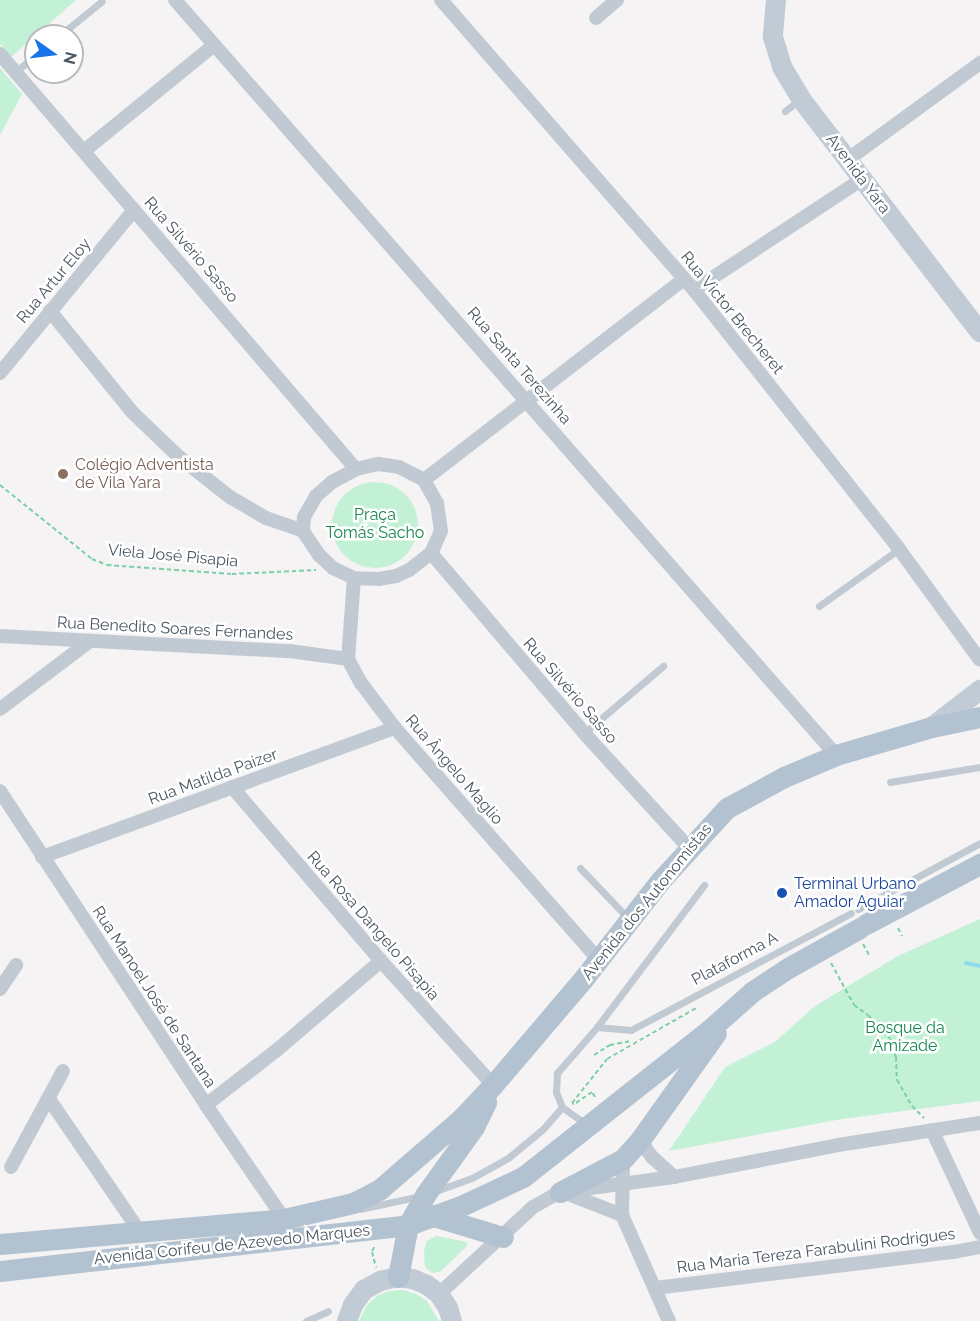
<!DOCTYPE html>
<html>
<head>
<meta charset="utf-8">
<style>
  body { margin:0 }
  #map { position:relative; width:980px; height:1321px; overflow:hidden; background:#f5f3f3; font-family:Raleway,sans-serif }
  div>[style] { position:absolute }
  .green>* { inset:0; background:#c3f1d5 }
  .round { border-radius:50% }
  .stream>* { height:4px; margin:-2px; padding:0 2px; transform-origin:2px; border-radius:2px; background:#90daee }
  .path>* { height:2px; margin-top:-1px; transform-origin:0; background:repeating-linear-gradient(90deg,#7ad0a6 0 4.5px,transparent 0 7.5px) }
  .lane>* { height:7px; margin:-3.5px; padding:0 3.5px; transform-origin:3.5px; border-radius:3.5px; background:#c1cad2 }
  .street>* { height:14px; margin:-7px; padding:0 7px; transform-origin:7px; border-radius:7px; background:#c1cad2 }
  .secondary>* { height:20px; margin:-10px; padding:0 10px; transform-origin:10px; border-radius:10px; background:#c1cbd6 }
  .primary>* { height:21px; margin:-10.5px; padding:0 10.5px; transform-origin:10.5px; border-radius:10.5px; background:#b3c2d1 }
  .dots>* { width:16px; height:16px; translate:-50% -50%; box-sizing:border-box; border:3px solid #fff; border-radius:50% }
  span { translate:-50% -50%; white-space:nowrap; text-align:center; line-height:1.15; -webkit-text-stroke:5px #fff; paint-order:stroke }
  .street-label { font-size:16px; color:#4a5661 }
  .education-label { font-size:16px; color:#785e54 }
  .left { translate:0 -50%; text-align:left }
  .park-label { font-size:16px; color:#17864f }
  .transit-label { font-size:16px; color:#164399 }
  .north { position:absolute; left:24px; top:24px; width:60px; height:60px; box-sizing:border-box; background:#fff; border:2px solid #b7bbc0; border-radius:50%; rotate:104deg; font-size:16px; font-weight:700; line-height:24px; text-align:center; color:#4a5661 }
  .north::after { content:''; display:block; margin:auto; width:21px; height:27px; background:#1a73e8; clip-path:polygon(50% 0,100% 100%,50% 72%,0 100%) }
</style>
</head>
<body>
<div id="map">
  <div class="green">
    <div style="clip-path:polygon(0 0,76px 0,11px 57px,0 44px)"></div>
    <div style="clip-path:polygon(0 68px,22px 94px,0 135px)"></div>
    <div class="round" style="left:332px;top:482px;width:86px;height:86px"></div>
    <div style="clip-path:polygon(980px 919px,980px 1101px,842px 1119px,669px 1151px,725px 1067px,775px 1042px,815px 1006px,898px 956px)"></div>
    <div style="clip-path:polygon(436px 1236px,467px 1242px,467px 1246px,440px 1272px,432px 1273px,425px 1267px,424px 1250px,427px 1241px)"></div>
    <div style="clip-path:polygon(403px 1290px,416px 1294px,427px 1301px,439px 1321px,359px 1321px,367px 1305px,377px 1296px,389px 1291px)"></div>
  </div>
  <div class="stream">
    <div style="left:966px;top:963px;width:14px;rotate:12deg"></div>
  </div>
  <div class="path">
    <div style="left:0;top:485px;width:118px;rotate:38.8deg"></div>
    <div style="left:92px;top:559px;width:16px;rotate:22deg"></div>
    <div style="left:107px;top:565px;width:125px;rotate:4.1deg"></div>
    <div style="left:232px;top:574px;width:84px;rotate:-2.7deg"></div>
    <div style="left:898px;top:928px;width:9px;rotate:63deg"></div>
    <div style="left:863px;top:944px;width:13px;rotate:61deg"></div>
    <div style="left:831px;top:963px;width:48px;rotate:61.3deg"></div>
    <div style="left:854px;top:1005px;width:17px;rotate:36deg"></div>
    <div style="left:868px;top:1015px;width:33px;rotate:47deg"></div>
    <div style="left:890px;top:1039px;width:19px;rotate:72deg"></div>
    <div style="left:896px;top:1057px;width:23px;rotate:88deg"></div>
    <div style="left:897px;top:1080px;width:30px;rotate:60deg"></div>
    <div style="left:912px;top:1106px;width:17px;rotate:45deg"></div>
    <div style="left:594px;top:1055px;width:19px;rotate:-32deg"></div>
    <div style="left:610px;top:1045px;width:20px;rotate:-11deg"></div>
    <div style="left:595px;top:1097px;width:6px;rotate:-121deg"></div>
    <div style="left:592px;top:1092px;width:22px;rotate:146deg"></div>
    <div style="left:574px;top:1104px;width:2px;rotate:-153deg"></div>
    <div style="left:572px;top:1103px;width:56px;rotate:-51.5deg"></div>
    <div style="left:607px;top:1059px;width:103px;rotate:-29.8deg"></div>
    <div style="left:374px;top:1247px;width:5px;rotate:112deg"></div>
    <div style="left:372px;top:1252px;width:16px;rotate:75deg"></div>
  </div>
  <div class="lane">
    <div style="left:59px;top:36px;width:55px;rotate:-39.1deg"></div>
    <div style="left:15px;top:72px;width:27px;rotate:-39deg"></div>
    <div style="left:785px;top:111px;width:18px;rotate:-38deg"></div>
    <div style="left:819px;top:606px;width:98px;rotate:-35.5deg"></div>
    <div style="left:584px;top:733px;width:104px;rotate:-40.3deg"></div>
    <div style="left:890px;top:782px;width:91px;rotate:-9.5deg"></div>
    <div style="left:580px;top:868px;width:69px;rotate:46.2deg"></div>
    <div style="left:858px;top:909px;width:139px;rotate:-28.4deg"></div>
    <div style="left:597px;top:1027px;width:34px;rotate:5deg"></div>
    <div style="left:631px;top:1030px;width:249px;rotate:-28deg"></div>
    <div style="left:586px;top:1124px;width:29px;rotate:-145deg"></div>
    <div style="left:562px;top:1107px;width:16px;rotate:-112deg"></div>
    <div style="left:556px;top:1092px;width:19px;rotate:-87deg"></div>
    <div style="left:557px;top:1073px;width:61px;rotate:-49deg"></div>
    <div style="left:597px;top:1027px;width:178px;rotate:-53deg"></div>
    <div style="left:436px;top:1191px;width:38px;rotate:-20deg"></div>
    <div style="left:472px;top:1178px;width:41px;rotate:-29.1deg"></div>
    <div style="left:508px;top:1158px;width:45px;rotate:-39.6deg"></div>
    <div style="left:543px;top:1129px;width:29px;rotate:-49deg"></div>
    <div style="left:360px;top:1209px;width:61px;rotate:-12.2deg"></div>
    <div style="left:306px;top:1321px;width:24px;rotate:-24deg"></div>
  </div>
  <div class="street">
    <div style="left:175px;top:0;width:1003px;rotate:48.8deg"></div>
    <div style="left:441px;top:0;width:385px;rotate:48.9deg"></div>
    <div style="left:694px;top:290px;width:330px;rotate:51.6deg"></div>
    <div style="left:899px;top:549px;width:137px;rotate:53.9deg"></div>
    <div style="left:596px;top:18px;width:28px;rotate:-41deg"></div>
    <div style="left:0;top:54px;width:547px;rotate:49.38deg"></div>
    <div style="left:84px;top:151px;width:168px;rotate:-39.2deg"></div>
    <div style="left:847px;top:160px;width:165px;rotate:-36.1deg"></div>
    <div style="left:694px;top:290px;width:200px;rotate:-33.4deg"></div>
    <div style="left:50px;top:311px;width:130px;rotate:50.9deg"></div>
    <div style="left:132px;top:412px;width:64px;rotate:43.7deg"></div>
    <div style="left:178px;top:456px;width:66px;rotate:38.3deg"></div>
    <div style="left:230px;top:497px;width:42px;rotate:30.3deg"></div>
    <div style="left:266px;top:518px;width:39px;rotate:19deg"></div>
    <div style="left:0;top:373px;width:211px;rotate:-50.6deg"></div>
    <div style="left:378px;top:464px;width:21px;rotate:8deg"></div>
    <div style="left:399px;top:467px;width:28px;rotate:27deg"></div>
    <div style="left:424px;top:480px;width:26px;rotate:61deg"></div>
    <div style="left:437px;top:503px;width:28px;rotate:82deg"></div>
    <div style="left:441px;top:531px;width:24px;rotate:114deg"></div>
    <div style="left:431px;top:553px;width:28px;rotate:142deg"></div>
    <div style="left:409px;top:570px;width:14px;rotate:155deg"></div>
    <div style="left:396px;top:576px;width:17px;rotate:170deg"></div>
    <div style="left:379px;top:579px;width:25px;rotate:-178deg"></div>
    <div style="left:354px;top:578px;width:23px;rotate:-155deg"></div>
    <div style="left:333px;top:568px;width:19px;rotate:-137deg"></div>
    <div style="left:319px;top:555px;width:29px;rotate:-124deg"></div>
    <div style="left:303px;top:531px;width:14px;rotate:-86deg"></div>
    <div style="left:304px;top:517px;width:24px;rotate:-60deg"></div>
    <div style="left:316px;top:496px;width:21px;rotate:-41deg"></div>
    <div style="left:332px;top:482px;width:27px;rotate:-28deg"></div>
    <div style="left:356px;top:469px;width:23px;rotate:-13deg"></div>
    <div style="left:424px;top:480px;width:329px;rotate:-37.7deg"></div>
    <div style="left:431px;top:553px;width:236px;rotate:49.6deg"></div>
    <div style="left:584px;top:733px;width:156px;rotate:47.6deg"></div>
    <div style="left:354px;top:578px;width:81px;rotate:94.2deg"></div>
    <div style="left:348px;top:659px;width:27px;rotate:62deg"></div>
    <div style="left:361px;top:683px;width:56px;rotate:52.9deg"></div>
    <div style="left:395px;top:728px;width:308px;rotate:48.7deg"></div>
    <div style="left:0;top:636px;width:290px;rotate:3deg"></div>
    <div style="left:290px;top:651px;width:59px;rotate:7.9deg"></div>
    <div style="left:0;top:709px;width:113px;rotate:-37.1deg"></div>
    <div style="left:232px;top:787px;width:229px;rotate:49.4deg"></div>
    <div style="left:381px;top:961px;width:167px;rotate:47.9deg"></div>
    <div style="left:0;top:791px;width:376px;rotate:56.7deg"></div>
    <div style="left:206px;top:1105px;width:138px;rotate:55.6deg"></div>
    <div style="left:42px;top:857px;width:376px;rotate:-20.1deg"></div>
    <div style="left:0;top:989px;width:29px;rotate:-56deg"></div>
    <div style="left:49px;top:1099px;width:161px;rotate:55.6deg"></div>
    <div style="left:206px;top:1105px;width:90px;rotate:-37.8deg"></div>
    <div style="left:277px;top:1050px;width:137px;rotate:-40.6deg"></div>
    <div style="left:932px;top:1130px;width:114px;rotate:65deg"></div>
    <div style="left:640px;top:1140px;width:21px;rotate:55deg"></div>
    <div style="left:652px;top:1157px;width:30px;rotate:42deg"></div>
    <div style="left:623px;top:1159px;width:56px;rotate:91deg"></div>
    <div style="left:622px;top:1215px;width:116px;rotate:66.1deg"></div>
    <div style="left:11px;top:1167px;width:109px;rotate:-61.6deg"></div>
    <div style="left:568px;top:1194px;width:58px;rotate:21.3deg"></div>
    <div style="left:655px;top:1288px;width:301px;rotate:-6.9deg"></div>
    <div style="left:954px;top:1252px;width:26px;rotate:-11deg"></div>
    <div style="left:439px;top:1294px;width:128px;rotate:-42.8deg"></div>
    <div style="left:533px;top:1207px;width:31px;rotate:-29deg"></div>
    <div style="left:560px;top:1192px;width:115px;rotate:-7.5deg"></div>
    <div style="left:674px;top:1177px;width:167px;rotate:-11deg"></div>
    <div style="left:838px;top:1145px;width:144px;rotate:-8.8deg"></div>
  </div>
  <div class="secondary">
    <div style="left:776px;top:0;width:37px;rotate:95deg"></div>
    <div style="left:773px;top:37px;width:31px;rotate:73deg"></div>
    <div style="left:782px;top:67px;width:37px;rotate:59deg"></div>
    <div style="left:801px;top:99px;width:294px;rotate:52.5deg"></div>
    <div style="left:932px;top:727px;width:61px;rotate:-37.6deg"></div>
    <div style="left:347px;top:1321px;width:17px;rotate:-69deg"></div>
    <div style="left:353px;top:1305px;width:19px;rotate:-54deg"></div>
    <div style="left:364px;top:1290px;width:18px;rotate:-29deg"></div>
    <div style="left:380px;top:1281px;width:18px;rotate:-13deg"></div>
    <div style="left:398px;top:1277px;width:15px;rotate:8deg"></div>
    <div style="left:413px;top:1279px;width:15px;rotate:23deg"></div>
    <div style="left:427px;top:1285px;width:15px;rotate:37deg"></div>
    <div style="left:439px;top:1294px;width:17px;rotate:57deg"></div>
    <div style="left:448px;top:1308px;width:14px;rotate:73deg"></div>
  </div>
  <div class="primary">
    <div style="left:866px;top:924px;width:129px;rotate:-27.8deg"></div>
    <div style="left:560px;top:1192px;width:71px;rotate:-27.6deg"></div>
    <div style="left:623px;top:1159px;width:25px;rotate:-48deg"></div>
    <div style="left:640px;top:1140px;width:131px;rotate:-54.6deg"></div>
    <div style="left:430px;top:1215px;width:76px;rotate:16.8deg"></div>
    <div style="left:0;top:1244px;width:285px;rotate:-5deg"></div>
    <div style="left:284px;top:1219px;width:71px;rotate:-13.1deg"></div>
    <div style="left:353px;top:1203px;width:29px;rotate:-27deg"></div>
    <div style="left:379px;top:1190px;width:108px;rotate:-40.9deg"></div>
    <div style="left:461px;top:1119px;width:47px;rotate:-46.7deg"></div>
    <div style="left:493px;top:1085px;width:140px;rotate:-49.6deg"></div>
    <div style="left:584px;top:978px;width:123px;rotate:-51.9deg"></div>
    <div style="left:660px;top:881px;width:99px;rotate:-47.5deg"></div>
    <div style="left:727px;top:808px;width:65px;rotate:-28.5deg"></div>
    <div style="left:784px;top:777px;width:56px;rotate:-22.9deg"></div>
    <div style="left:836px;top:755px;width:100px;rotate:-16.3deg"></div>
    <div style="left:932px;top:727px;width:49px;rotate:-11.8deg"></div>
    <div style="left:0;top:1271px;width:411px;rotate:-6.4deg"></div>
    <div style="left:408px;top:1225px;width:56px;rotate:-19.7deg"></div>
    <div style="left:461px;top:1206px;width:68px;rotate:-25.1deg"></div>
    <div style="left:523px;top:1177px;width:236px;rotate:-38.3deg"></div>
    <div style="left:708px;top:1031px;width:60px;rotate:-41.6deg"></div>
    <div style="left:753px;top:991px;width:42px;rotate:-33.3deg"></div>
    <div style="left:788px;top:968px;width:82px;rotate:-29.1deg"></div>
    <div style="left:398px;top:1277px;width:53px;rotate:-79.1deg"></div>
    <div style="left:408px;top:1225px;width:34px;rotate:-60deg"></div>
    <div style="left:425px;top:1195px;width:84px;rotate:-54.2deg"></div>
    <div style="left:474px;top:1127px;width:28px;rotate:-64deg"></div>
  </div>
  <div class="dots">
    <div style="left:63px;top:474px;background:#8d6e63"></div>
    <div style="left:782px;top:893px;background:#1a4fb4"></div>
  </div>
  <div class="street-label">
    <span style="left:858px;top:174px;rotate:53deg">Avenida Yara</span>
    <span style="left:191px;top:250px;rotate:49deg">Rua Silvério Sasso</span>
    <span style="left:54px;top:281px;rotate:-50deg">Rua Artur Eloy</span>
    <span style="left:732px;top:313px;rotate:51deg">Rua Victor Brecheret</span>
    <span style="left:519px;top:366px;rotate:49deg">Rua Santa Terezinha</span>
    <span style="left:173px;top:556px;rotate:5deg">Viela José Pisapia</span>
    <span style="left:175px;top:629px;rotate:3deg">Rua Benedito Soares Fernandes</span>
    <span style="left:570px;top:691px;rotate:49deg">Rua Silvério Sasso</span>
    <span style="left:454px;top:770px;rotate:49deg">Rua Ângelo Maglio</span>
    <span style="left:213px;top:777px;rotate:-20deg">Rua Matilda Paizer</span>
    <span style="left:647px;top:902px;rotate:-51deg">Avenida dos Autonomistas</span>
    <span style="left:373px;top:926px;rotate:49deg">Rua Rosa Dangelo Pisapia</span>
    <span style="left:735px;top:959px;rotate:-28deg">Plataforma A</span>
    <span style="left:154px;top:997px;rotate:57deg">Rua Manoel José de Santana</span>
    <span style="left:232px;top:1245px;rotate:-6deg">Avenida Corifeu de Azevedo Marques</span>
    <span style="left:816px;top:1251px;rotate:-7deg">Rua Maria Tereza Farabulini Rodrigues</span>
  </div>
  <div class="education-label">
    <span class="left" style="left:75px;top:474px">Colégio Adventista<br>de Vila Yara</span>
  </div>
  <div class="park-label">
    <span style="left:375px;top:524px">Praça<br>Tomás Sacho</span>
    <span style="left:905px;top:1037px">Bosque da<br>Amizade</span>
  </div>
  <div class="transit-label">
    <span class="left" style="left:794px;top:893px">Terminal Urbano<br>Amador Aguiar</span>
  </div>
  <div class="north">N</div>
</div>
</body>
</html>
